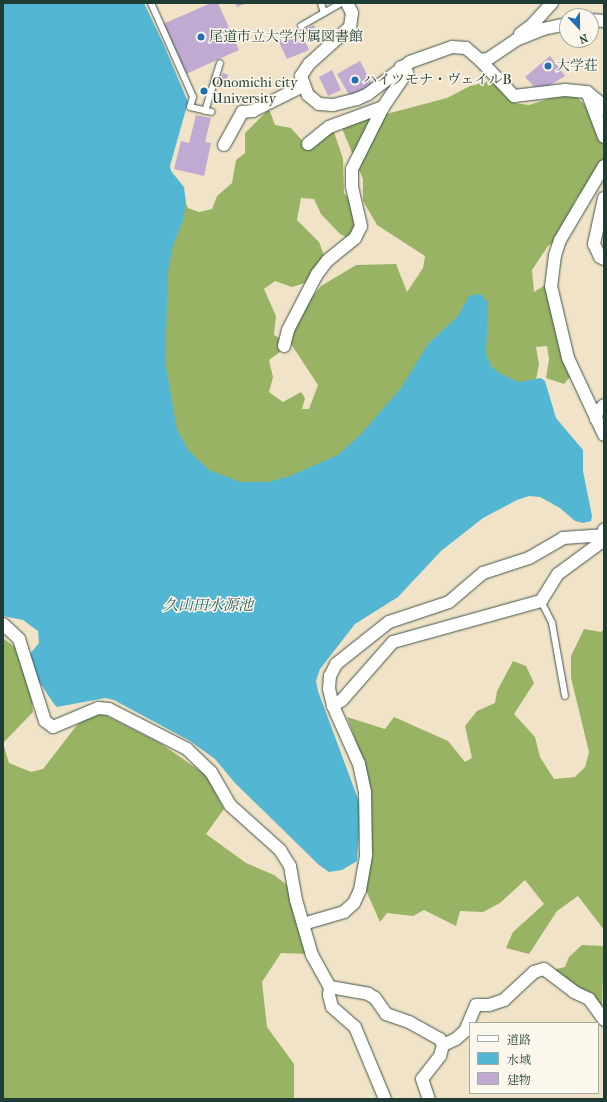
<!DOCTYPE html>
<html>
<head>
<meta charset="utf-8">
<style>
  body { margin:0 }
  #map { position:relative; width:607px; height:1102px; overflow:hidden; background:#f1e3c7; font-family:"IM FELL French Canon","Noto Serif JP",serif }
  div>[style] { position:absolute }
  .forest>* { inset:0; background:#99b365 }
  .water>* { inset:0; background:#53b6d2 }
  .building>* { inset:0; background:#c0aad1 }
  .roads { filter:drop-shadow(0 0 1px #3e564a) drop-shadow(0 0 1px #3e564a) }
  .lane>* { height:6px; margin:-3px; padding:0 3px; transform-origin:3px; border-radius:3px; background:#fff }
  .street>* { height:12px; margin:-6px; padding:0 6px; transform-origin:6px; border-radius:6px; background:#fff }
  .dots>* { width:11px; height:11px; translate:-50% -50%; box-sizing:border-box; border:2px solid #fbf7ec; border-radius:50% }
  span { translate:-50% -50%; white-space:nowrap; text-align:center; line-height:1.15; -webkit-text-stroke:3px #fbf7ec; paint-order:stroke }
  .poi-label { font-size:14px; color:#1f3d34 }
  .left { translate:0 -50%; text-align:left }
  .water-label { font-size:15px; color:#2f6163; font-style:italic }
  .frame { position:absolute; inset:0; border:4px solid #1f3d34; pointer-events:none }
  .legend { position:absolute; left:469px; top:1022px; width:130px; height:72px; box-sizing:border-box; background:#fbf7ec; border:1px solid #a3ada2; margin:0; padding:5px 7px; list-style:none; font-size:12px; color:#1f3d34 }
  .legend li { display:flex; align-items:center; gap:8px; height:20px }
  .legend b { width:20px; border:1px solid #a3ada2 }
  .north { position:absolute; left:559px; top:8px; width:40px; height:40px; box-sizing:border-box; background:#fbf7ec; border:1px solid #a3ada2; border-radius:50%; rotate:158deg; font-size:11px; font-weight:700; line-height:16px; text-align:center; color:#1f3d34 }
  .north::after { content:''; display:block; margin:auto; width:14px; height:18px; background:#1f6fb2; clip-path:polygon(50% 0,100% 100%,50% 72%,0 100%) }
</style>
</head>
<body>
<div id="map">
  <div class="forest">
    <div style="clip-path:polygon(491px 81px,515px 103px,529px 105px,560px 95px,574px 94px,604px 124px,604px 162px,576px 199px,556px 241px,548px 246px,532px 270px,534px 292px,547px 284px,556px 335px,570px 377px,564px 384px,546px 378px,549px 359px,547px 346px,536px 347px,539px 364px,536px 380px,505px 387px,458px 316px,355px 451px,251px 496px,180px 459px,154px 337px,180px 191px,188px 208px,199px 212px,212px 209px,217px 196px,232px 183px,236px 160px,245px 153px,245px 133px,269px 109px,275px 125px,291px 128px,308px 147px,334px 132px,343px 159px,344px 193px,361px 213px,359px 231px,348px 238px,340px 234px,321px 214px,314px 199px,301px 198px,297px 220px,319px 242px,325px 258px,305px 283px,292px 287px,275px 281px,264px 289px,276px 316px,274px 335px,281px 339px,280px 352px,269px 360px,273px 377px,269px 392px,283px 402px,301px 392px,305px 398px,302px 409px,309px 409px,318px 385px,289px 341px,304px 307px,321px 286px,356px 265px,396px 264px,407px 292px,423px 268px,425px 256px,377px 225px,363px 201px,363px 179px,341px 126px,447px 98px,470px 86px)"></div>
    <div style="clip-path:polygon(584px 629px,601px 632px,604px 629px,604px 930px,578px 896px,557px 911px,529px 954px,506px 948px,513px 932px,544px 904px,525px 880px,500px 903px,483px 912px,460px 911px,456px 926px,424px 910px,413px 916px,387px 913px,380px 922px,365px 888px,362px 758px,347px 717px,385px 729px,394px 717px,448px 741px,465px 762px,472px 758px,465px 726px,477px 711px,495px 703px,497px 691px,513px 661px,526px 666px,534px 683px,514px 714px,535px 737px,540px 757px,554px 779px,575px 777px,585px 767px,589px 752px,571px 678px,571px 656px)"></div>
    <div style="clip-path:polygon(3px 638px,16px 648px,31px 693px,33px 712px,3px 743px,9px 763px,31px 772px,43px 769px,77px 725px,97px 711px,160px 743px,206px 775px,224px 809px,206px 834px,246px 863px,274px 875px,287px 885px,309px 954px,281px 953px,262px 982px,267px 1027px,294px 1064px,294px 1099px,3px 1099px)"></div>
    <div style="clip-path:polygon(582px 945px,604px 946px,602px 1007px,552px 970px,565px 967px,569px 957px)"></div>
  </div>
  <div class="water">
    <div style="clip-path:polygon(3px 3px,144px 3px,163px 43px,188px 102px,170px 166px,171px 171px,184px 187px,186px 203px,183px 221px,173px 245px,168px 272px,165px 361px,177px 430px,189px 451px,209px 470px,240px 482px,268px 482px,290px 476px,338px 455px,360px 435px,401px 388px,428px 344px,458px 316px,469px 296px,477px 294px,482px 295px,488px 303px,486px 353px,491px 366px,499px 373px,518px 382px,541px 378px,545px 381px,556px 418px,583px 450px,583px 471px,592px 516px,591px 521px,583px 523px,575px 521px,560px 508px,540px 497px,529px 496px,517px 500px,483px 518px,441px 551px,398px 597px,355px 624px,320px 669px,316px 681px,318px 691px,361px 807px,357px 861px,342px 870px,329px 872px,319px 865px,235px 783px,215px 759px,190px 741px,114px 700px,105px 698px,57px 707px,54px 704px,38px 680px,30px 654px,39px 643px,38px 631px,23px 620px,3px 616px)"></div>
  </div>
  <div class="building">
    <div style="clip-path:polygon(211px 3px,218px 3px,239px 50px,186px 74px,163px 24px)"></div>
    <div style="clip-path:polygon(235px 3px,247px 3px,237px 7px)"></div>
    <div style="clip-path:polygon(314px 25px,316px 30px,304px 35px,302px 30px)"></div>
    <div style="clip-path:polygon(300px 30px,309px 50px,287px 59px,278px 40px)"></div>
    <div style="clip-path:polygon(550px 56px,565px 76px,539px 92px,525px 77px)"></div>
    <div style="clip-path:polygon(360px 61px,373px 86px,351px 98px,337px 74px)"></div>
    <div style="clip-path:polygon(332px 70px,341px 90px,328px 96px,319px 77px)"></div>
    <div style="clip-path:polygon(223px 73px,228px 75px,226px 81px,220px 79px)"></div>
    <div style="clip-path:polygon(196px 115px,211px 118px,205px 142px,211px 143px,204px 176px,174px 169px,181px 141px,189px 143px)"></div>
  </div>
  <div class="roads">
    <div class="lane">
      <div style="left:151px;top:3px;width:103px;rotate:65.9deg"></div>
      <div style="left:193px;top:97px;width:10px;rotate:107deg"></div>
      <div style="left:190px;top:107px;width:22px;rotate:13deg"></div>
      <div style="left:321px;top:3px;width:10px;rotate:73deg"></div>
      <div style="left:301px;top:26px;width:46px;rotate:-29.9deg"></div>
      <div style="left:205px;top:111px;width:50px;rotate:-72.6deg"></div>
      <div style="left:541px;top:601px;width:25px;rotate:63deg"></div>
      <div style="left:552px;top:623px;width:74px;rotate:79.9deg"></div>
    </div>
    <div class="street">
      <div style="left:347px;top:3px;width:11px;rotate:63deg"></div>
      <div style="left:352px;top:13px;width:14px;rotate:98deg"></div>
      <div style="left:350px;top:27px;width:55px;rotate:137.9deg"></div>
      <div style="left:309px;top:64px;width:14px;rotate:124deg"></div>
      <div style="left:301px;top:76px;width:20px;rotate:70deg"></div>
      <div style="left:308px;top:95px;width:14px;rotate:39deg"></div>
      <div style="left:319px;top:104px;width:14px;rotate:4deg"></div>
      <div style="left:333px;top:105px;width:25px;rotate:-14deg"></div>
      <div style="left:357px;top:99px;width:12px;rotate:-24deg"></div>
      <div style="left:368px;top:94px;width:53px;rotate:-37.3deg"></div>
      <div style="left:410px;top:62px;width:45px;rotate:-19.7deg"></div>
      <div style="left:452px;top:47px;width:14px;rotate:4deg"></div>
      <div style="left:466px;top:48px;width:18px;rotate:41deg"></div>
      <div style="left:480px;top:60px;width:8px;rotate:-7deg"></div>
      <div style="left:488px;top:59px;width:34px;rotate:-34deg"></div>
      <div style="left:516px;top:40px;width:29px;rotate:-22deg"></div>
      <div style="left:543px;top:29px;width:25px;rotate:-12deg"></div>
      <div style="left:591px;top:20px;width:13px;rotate:4deg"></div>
      <div style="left:520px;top:34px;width:15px;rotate:-37deg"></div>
      <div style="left:532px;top:25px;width:30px;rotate:-48deg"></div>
      <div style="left:480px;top:60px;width:50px;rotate:46.6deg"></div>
      <div style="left:514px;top:96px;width:51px;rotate:-6.7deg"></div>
      <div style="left:565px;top:90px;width:22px;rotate:5deg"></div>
      <div style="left:587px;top:92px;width:14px;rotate:39deg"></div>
      <div style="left:598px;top:101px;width:11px;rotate:56deg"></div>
      <div style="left:587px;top:92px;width:48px;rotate:69.3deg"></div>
      <div style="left:308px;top:144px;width:27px;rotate:-39deg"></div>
      <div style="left:329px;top:127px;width:58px;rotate:-20.3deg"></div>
      <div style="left:383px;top:107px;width:42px;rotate:-55.6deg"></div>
      <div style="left:407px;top:72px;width:8px;rotate:-140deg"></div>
      <div style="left:224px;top:145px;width:38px;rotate:-61deg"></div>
      <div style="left:242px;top:112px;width:11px;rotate:-5deg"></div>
      <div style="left:253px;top:111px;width:56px;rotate:-26.6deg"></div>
      <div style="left:604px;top:166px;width:86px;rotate:120.7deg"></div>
      <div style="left:560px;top:240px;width:16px;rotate:108deg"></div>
      <div style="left:555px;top:255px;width:31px;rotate:97deg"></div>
      <div style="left:551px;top:286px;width:74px;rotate:76.7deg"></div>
      <div style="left:568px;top:358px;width:85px;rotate:64.9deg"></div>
      <div style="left:604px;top:198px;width:47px;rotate:102.3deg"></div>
      <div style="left:594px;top:244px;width:14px;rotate:65deg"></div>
      <div style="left:600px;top:257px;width:4px;rotate:27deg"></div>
      <div style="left:284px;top:346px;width:16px;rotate:-76deg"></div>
      <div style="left:288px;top:330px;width:63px;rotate:-62.6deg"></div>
      <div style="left:317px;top:274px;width:18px;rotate:-52deg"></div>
      <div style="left:328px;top:260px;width:35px;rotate:-39deg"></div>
      <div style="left:355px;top:238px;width:13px;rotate:-63deg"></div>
      <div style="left:361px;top:226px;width:40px;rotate:-103deg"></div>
      <div style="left:352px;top:187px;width:18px;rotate:-90deg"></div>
      <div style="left:352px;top:169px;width:69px;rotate:-63.4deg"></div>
      <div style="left:596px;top:419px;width:7px;rotate:-82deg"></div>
      <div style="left:597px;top:412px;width:10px;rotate:-45deg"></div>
      <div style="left:3px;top:624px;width:22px;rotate:43deg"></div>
      <div style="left:19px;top:639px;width:86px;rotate:72.4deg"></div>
      <div style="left:45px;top:721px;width:10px;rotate:37deg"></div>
      <div style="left:53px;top:727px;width:49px;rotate:-22.9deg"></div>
      <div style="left:98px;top:708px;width:11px;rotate:5deg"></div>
      <div style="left:109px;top:709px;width:88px;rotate:27.1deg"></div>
      <div style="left:187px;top:749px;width:33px;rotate:44deg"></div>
      <div style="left:211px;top:772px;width:39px;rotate:60deg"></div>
      <div style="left:231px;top:806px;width:66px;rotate:41.9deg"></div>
      <div style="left:280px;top:850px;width:19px;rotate:58deg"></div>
      <div style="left:290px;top:866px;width:35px;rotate:80deg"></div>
      <div style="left:296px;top:900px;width:57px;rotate:73.8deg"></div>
      <div style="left:312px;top:955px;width:37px;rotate:61deg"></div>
      <div style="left:330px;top:987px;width:39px;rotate:10deg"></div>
      <div style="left:368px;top:994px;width:8px;rotate:30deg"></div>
      <div style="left:375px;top:998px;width:19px;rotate:55deg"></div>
      <div style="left:386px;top:1014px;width:24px;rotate:19deg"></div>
      <div style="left:409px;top:1022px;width:35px;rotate:29deg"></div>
      <div style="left:440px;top:1039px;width:7px;rotate:63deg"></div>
      <div style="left:443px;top:1045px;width:11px;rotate:105deg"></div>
      <div style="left:440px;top:1056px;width:29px;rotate:128deg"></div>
      <div style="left:422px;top:1079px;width:21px;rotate:71deg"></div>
      <div style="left:333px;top:706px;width:11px;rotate:-34deg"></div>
      <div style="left:342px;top:700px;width:77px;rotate:-48.7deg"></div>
      <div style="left:393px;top:642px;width:154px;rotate:-15.5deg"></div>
      <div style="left:541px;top:601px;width:32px;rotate:-58deg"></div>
      <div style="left:558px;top:574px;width:52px;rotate:-36.4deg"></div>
      <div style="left:600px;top:543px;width:14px;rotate:-73deg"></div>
      <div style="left:303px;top:924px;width:43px;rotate:-16.3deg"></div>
      <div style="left:344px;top:912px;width:13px;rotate:-42deg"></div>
      <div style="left:354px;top:903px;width:14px;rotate:-65deg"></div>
      <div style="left:360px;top:890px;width:36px;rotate:-80deg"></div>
      <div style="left:366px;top:855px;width:63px;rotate:-90.9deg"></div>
      <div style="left:365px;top:792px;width:29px;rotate:-102deg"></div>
      <div style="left:359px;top:764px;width:64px;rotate:-114.1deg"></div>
      <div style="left:333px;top:706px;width:17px;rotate:-103deg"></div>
      <div style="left:329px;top:689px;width:13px;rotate:-86deg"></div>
      <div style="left:330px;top:676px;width:13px;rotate:-63deg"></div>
      <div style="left:336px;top:664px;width:68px;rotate:-38.4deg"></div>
      <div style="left:389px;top:622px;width:63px;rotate:-18.4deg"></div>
      <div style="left:449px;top:602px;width:45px;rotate:-40.5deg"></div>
      <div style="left:483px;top:573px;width:48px;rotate:-18.1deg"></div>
      <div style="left:529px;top:558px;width:39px;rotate:-30deg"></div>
      <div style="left:563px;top:538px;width:39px;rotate:-4deg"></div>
      <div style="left:602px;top:535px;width:3px;rotate:45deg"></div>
      <div style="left:330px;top:987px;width:8px;rotate:97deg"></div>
      <div style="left:329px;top:995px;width:12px;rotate:76deg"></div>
      <div style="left:332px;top:1007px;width:30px;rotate:41deg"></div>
      <div style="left:355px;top:1027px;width:78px;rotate:67.4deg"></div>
      <div style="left:443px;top:1045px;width:14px;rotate:-25deg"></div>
      <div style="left:456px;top:1039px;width:12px;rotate:-42deg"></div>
      <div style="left:465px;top:1031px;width:28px;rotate:-67deg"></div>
      <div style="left:476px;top:1005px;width:13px"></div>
      <div style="left:489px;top:1005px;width:16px;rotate:-18deg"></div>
      <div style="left:504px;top:1000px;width:41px;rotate:-43deg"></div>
      <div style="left:534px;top:972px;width:10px;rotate:-17deg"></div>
      <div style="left:544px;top:969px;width:38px;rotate:37deg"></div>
      <div style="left:574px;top:992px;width:17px;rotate:25deg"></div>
      <div style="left:589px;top:999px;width:26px;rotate:54deg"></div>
    </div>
  </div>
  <div class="dots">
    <div style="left:201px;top:37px;background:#1f6fb2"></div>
    <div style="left:548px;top:66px;background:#1f6fb2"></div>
    <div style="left:355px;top:80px;background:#1f6fb2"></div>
    <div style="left:204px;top:91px;background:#1f6fb2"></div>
  </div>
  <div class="poi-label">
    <span class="left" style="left:209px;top:37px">尾道市立大学付属図書館</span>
    <span class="left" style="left:556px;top:66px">大学荘</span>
    <span class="left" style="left:363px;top:80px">ハイツモナ・ヴェイルB</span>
    <span class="left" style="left:212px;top:91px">Onomichi city<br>University</span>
  </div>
  <div class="water-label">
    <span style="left:208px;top:606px">久山田水源池</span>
  </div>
  <div class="frame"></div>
  <ul class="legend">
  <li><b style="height:5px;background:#fff"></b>道路</li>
  <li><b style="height:11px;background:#53b6d2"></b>水域</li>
  <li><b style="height:11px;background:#c0aad1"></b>建物</li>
  </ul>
  <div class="north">N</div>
</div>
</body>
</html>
